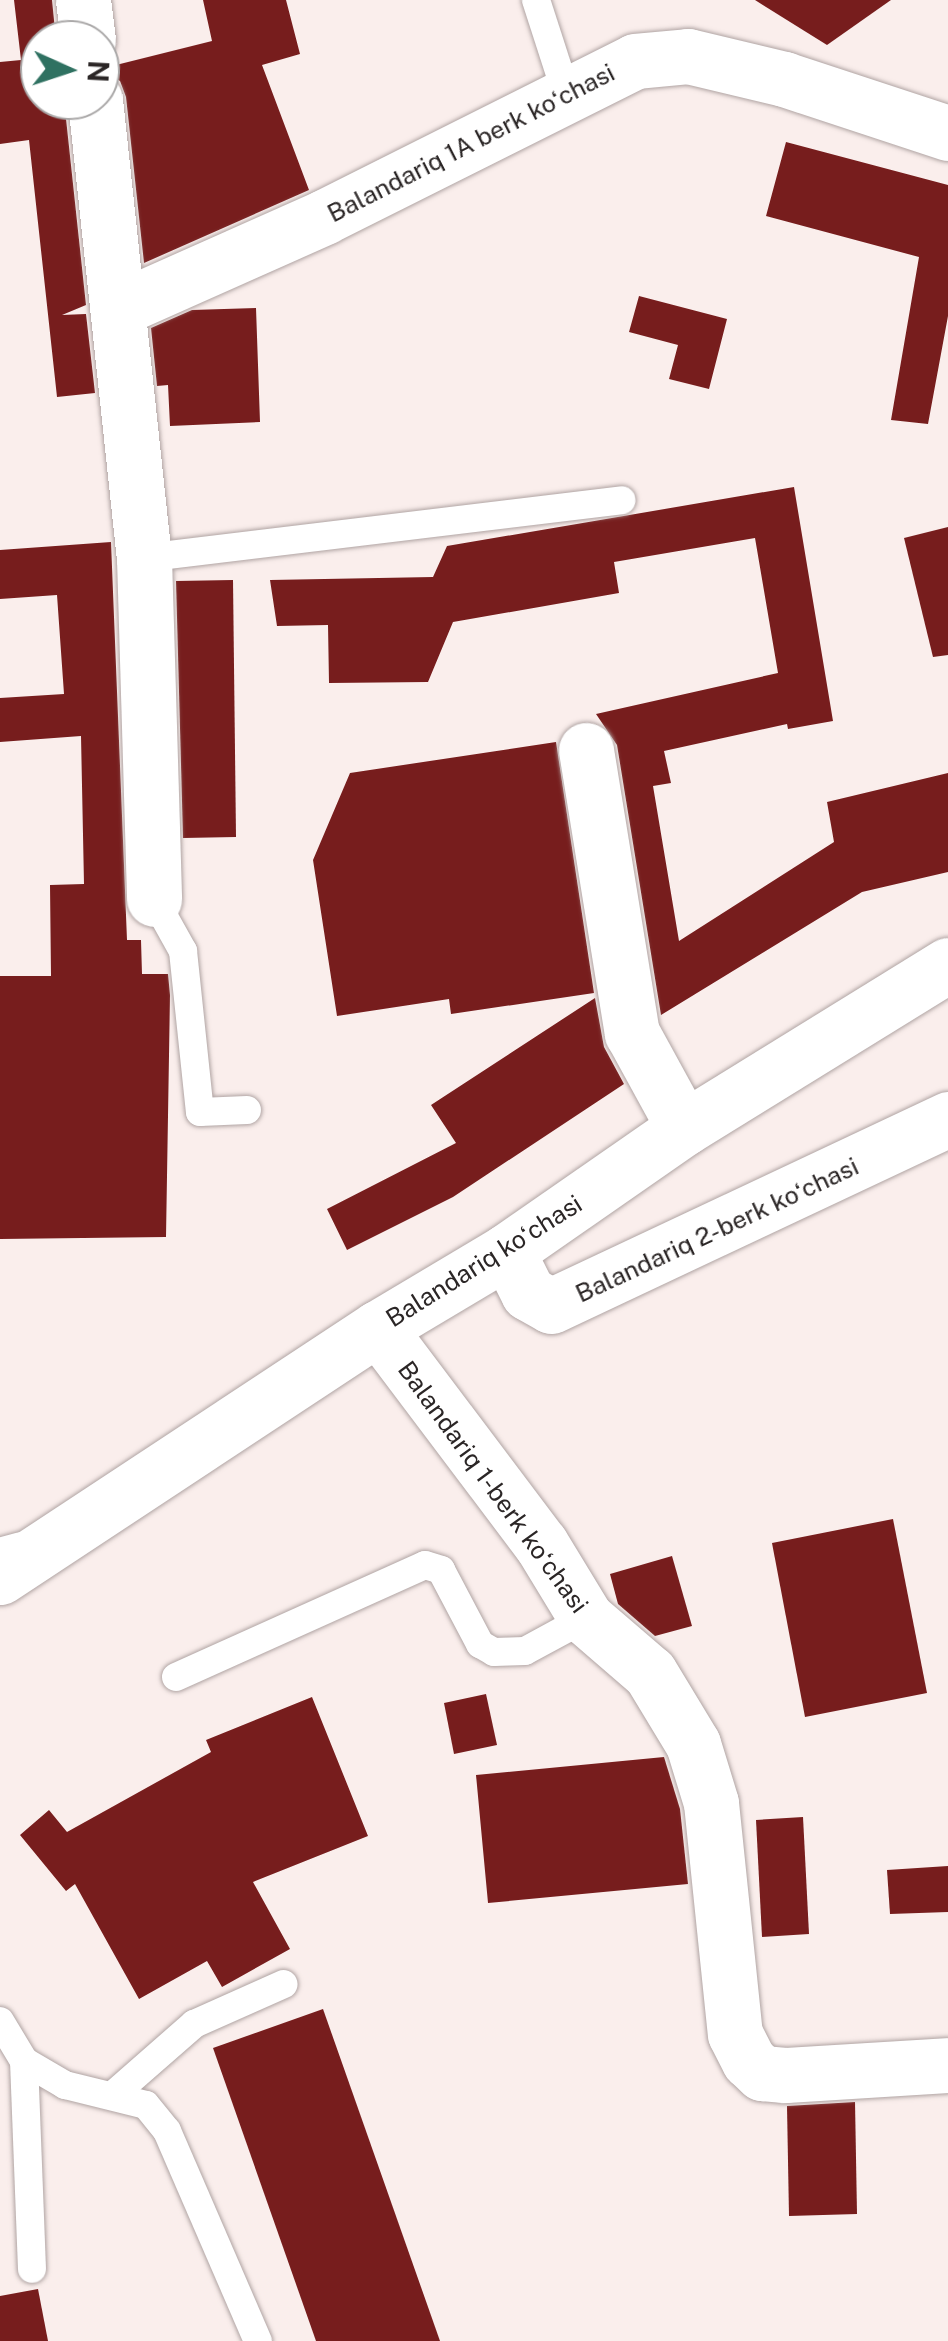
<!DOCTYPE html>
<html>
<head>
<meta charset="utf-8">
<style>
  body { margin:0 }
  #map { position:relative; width:948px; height:2341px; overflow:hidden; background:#faeeec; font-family:"Public Sans",sans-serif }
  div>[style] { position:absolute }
  .building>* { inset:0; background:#771d1d }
  .roads { filter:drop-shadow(0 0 2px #b0a4a3) drop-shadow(0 0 2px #b0a4a3) }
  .service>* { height:28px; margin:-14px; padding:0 14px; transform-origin:14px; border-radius:14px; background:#fff }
  .minor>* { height:55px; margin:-27.5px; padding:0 27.5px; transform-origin:27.5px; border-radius:27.5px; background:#fff }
  .tertiary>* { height:55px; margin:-27.5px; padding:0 27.5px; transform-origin:27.5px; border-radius:27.5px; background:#fff }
  .primary>* { height:55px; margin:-27.5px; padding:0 27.5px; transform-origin:27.5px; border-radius:27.5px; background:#fff }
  span { translate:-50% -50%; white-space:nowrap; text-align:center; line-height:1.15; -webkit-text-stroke:10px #fff; paint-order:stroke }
  .street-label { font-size:25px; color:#2b2626 }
  .north { position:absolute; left:20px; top:20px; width:100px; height:100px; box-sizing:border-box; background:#fff; border:2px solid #aaa8a8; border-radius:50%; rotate:93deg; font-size:28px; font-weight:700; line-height:40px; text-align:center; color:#2b2626 }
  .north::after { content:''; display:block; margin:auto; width:35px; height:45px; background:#2f7161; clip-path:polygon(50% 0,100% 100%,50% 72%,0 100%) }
</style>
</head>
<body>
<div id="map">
  <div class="building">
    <div style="clip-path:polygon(14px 0,52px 0,56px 40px,40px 40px,40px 100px,64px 100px,86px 305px,62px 315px,86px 314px,95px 393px,57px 397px,29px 140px,0 144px,0 62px,21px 60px)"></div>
    <div style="clip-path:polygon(203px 0,286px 0,300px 54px,262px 65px,309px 190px,144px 263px,126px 97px,120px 81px,100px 69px,212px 41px)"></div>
    <div style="clip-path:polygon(755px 0,891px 0,827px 45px)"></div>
    <div style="clip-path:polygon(786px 142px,948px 185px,948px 316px,928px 424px,891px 420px,919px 257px,766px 216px)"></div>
    <div style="clip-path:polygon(639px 296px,727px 319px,709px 389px,669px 379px,678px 345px,629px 332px)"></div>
    <div style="clip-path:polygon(256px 308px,260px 422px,170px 426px,168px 385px,157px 386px,151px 328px,192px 310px)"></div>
    <div style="clip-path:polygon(794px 487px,833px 721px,788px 729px,787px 724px,664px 751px,671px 783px,653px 786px,679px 941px,834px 842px,827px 802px,948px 773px,948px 872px,862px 892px,661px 1015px,617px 745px,596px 714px,778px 673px,755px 538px,614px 562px,619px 593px,453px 622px,428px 682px,329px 683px,328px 625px,277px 626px,270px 580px,433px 577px,447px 546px)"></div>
    <div style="clip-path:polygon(948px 527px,948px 655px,933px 657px,904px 538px)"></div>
    <div style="clip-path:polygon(111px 542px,127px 940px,141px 940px,142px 974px,168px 974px,170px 995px,166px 1237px,0 1239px,0 976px,51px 976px,50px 885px,84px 884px,81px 736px,0 742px,0 698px,64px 694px,57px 595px,0 599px,0 550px)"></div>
    <div style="clip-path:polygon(233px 580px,236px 837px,183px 838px,176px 581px)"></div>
    <div style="clip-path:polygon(556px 742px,594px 993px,451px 1014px,449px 999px,337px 1016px,313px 860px,350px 773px)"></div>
    <div style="clip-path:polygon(595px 998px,604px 1047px,624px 1084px,453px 1197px,347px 1250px,327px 1209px,456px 1143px,431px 1105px)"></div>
    <div style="clip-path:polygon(893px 1519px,927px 1693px,805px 1717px,772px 1543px)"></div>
    <div style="clip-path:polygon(672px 1556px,692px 1626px,655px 1636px,618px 1604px,610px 1574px)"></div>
    <div style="clip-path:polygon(486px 1694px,497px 1745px,454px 1754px,444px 1703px)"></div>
    <div style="clip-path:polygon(312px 1697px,368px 1836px,253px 1882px,290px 1949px,222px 1987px,207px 1961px,139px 1999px,75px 1884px,66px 1891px,20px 1835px,49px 1810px,67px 1832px,211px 1752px,206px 1740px)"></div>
    <div style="clip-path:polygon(664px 1757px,680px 1809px,688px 1884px,488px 1903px,476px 1775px)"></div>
    <div style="clip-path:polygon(803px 1817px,809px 1934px,762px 1937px,756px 1820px)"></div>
    <div style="clip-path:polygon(948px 1866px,948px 1912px,890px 1914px,887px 1870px)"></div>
    <div style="clip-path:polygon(323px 2009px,440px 2341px,316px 2341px,213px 2048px)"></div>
    <div style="clip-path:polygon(855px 2102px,857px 2214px,789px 2216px,787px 2106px)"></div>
    <div style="clip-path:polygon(38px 2289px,48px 2341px,0 2341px,0 2296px)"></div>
  </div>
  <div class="roads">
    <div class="service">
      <div style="left:536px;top:0;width:95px;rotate:72.1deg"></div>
      <div style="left:144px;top:558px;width:481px;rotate:-6.9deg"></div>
      <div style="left:154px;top:899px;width:60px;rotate:60.9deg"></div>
      <div style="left:183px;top:951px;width:162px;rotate:84deg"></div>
      <div style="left:200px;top:1112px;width:47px;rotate:-2.4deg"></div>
      <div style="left:176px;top:1677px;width:273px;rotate:-24.2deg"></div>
      <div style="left:425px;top:1565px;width:17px;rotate:17deg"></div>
      <div style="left:441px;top:1570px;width:84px;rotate:62.2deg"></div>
      <div style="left:480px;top:1644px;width:16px;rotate:30deg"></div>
      <div style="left:494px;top:1652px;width:31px;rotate:-2deg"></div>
      <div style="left:525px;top:1651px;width:69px;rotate:-28.4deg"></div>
      <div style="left:0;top:2021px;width:47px;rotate:59deg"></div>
      <div style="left:24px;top:2061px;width:48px;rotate:30.3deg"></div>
      <div style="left:65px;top:2085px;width:83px;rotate:13.9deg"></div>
      <div style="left:146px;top:2105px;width:33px;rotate:51deg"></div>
      <div style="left:167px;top:2131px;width:229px;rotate:66.6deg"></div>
      <div style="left:24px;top:2061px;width:208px;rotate:87.8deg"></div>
      <div style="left:113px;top:2095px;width:108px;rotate:-41.2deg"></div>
      <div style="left:194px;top:2024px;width:98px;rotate:-24deg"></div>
    </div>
    <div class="minor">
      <div style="left:83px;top:0;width:40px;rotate:82.9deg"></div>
      <div style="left:95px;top:100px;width:461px;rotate:83.9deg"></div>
      <div style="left:144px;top:558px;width:341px;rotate:88.3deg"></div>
      <div style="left:120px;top:308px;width:223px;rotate:-24deg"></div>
      <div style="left:324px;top:217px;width:348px;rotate:-26.6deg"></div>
      <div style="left:635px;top:61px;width:53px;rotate:-5.4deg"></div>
      <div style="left:688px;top:56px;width:99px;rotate:13.5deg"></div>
      <div style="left:784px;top:79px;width:173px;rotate:18.2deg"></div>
      <div style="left:586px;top:750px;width:287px;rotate:80.8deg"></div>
      <div style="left:632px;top:1033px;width:108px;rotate:61.3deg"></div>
      <div style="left:507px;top:1251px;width:47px;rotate:63.4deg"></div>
      <div style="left:528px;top:1293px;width:26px;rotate:29deg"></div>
      <div style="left:551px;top:1306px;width:439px;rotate:-25.2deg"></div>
      <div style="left:378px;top:1328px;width:271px;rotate:53deg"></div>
      <div style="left:541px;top:1544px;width:87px;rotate:58.7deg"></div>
      <div style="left:586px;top:1618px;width:84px;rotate:40.7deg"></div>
      <div style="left:650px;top:1673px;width:83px;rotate:58.8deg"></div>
      <div style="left:693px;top:1744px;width:62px;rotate:73deg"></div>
      <div style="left:711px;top:1803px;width:232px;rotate:84.1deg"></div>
      <div style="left:735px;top:2034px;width:30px;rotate:63deg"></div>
      <div style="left:749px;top:2061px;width:18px;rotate:43deg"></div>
      <div style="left:762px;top:2073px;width:23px;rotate:5deg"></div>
      <div style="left:785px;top:2075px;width:163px;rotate:-3.5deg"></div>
    </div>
    <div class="tertiary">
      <div style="left:0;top:1577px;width:453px;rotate:-33.4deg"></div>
      <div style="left:378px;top:1328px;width:150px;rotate:-30.8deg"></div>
      <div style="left:507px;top:1251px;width:216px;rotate:-34.8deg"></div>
      <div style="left:684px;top:1128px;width:310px;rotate:-31.7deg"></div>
    </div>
    <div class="primary">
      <div style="left:0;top:1565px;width:23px;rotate:-15deg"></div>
    </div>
  </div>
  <div class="street-label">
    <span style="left:471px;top:143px;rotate:-27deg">Balandariq 1A berk koʻchasi</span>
    <span style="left:717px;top:1230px;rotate:-25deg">Balandariq 2-berk koʻchasi</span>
    <span style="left:484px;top:1261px;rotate:-32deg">Balandariq koʻchasi</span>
    <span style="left:493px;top:1487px;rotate:54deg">Balandariq 1-berk koʻchasi</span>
  </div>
  <div class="north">N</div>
</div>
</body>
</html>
